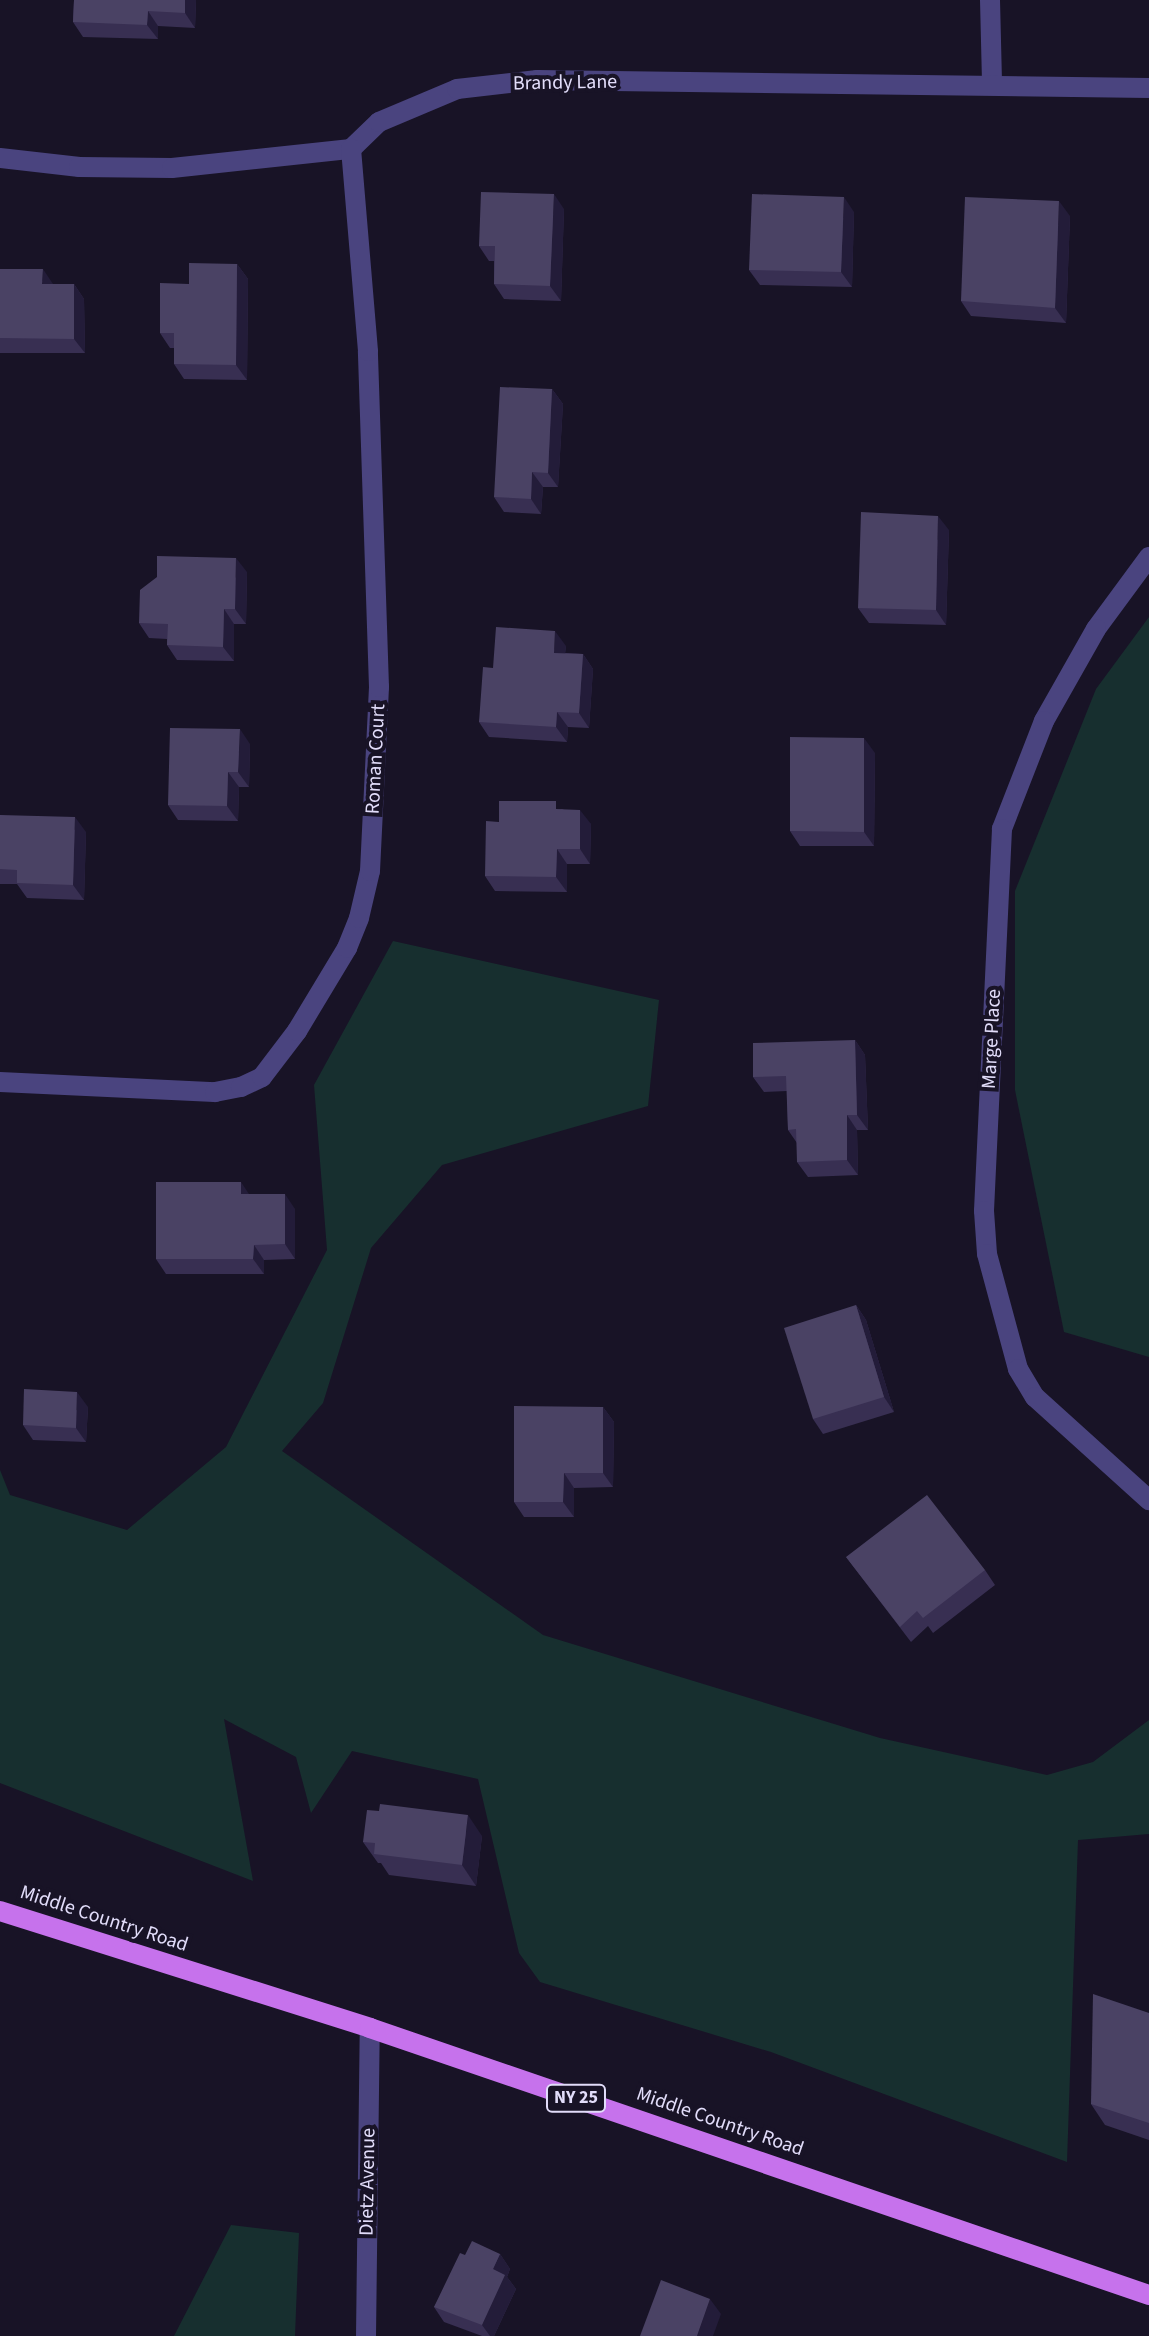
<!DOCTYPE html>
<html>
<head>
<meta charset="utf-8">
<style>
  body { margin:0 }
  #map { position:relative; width:1149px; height:2336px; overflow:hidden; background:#181326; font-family:"Source Sans 3",sans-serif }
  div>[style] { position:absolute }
  .green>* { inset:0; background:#172f2f }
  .minor>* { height:20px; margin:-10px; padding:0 10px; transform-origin:10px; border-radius:10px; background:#4a447f }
  .major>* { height:20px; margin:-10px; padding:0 10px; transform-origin:10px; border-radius:10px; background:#c672ec }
  .wall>* { inset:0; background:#382f52 }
  .shaded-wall>* { inset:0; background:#231c39 }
  .building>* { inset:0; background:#4a4264 }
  span { translate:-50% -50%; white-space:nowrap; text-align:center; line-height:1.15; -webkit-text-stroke:8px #181326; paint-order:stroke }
  .shield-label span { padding:2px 6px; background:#181326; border:2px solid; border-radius:6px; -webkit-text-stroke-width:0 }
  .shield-label { font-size:18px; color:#e2ddfa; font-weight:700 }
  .street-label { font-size:20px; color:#e2ddfa }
</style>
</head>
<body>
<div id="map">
  <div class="green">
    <div style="clip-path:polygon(1149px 617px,1149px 1357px,1064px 1332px,1015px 1090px,1015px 891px,1096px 689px)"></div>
    <div style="clip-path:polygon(393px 941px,659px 1000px,648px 1106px,442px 1165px,371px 1248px,323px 1403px,282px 1451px,543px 1635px,880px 1738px,1047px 1775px,1093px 1762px,1149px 1720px,1149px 1834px,1078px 1840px,1067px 2162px,771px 2052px,540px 1982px,519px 1953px,478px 1779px,352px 1751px,311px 1813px,296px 1757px,224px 1719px,253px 1881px,0 1783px,0 1470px,10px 1495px,127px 1530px,226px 1447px,327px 1250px,314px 1085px)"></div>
    <div style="clip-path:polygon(231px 2225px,299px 2233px,295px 2336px,174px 2336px)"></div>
  </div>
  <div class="minor">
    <div style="left:990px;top:0;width:84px;rotate:88.6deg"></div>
    <div style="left:0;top:158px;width:80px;rotate:6.5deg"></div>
    <div style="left:79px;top:167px;width:93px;rotate:0.6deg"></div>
    <div style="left:172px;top:168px;width:180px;rotate:-6.1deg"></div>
    <div style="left:351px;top:149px;width:39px;rotate:-44deg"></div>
    <div style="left:379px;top:122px;width:85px;rotate:-22.9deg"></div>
    <div style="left:457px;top:89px;width:81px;rotate:-6.4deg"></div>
    <div style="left:537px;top:80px;width:612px;rotate:0.75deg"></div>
    <div style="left:1149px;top:557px;width:89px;rotate:126.4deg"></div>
    <div style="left:1096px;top:629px;width:106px;rotate:119.5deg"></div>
    <div style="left:1044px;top:721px;width:116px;rotate:111.3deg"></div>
    <div style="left:1002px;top:829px;width:382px;rotate:92.7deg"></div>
    <div style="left:984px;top:1211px;width:43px;rotate:86deg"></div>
    <div style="left:987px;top:1254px;width:119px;rotate:74.9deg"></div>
    <div style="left:1018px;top:1369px;width:33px;rotate:59deg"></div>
    <div style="left:1035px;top:1397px;width:154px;rotate:42.1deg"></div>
    <div style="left:0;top:1082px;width:215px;rotate:2.7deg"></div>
    <div style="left:215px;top:1092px;width:26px;rotate:-11deg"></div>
    <div style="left:241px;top:1087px;width:23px;rotate:-25deg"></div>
    <div style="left:262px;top:1077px;width:58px;rotate:-52.7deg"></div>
    <div style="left:297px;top:1031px;width:97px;rotate:-58.9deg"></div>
    <div style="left:347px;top:948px;width:32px;rotate:-68deg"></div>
    <div style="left:359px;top:918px;width:48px;rotate:-76.8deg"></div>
    <div style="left:370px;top:871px;width:184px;rotate:-87.2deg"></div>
    <div style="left:379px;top:687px;width:336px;rotate:-91.9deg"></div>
    <div style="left:368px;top:351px;width:203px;rotate:-94.8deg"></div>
    <div style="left:366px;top:2336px;width:308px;rotate:-89.3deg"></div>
  </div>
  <div class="major">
    <div style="left:0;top:1911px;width:388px;rotate:17.5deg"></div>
    <div style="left:370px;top:2028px;width:823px;rotate:18.92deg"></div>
  </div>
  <div class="wall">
    <div style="clip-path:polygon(74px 0,196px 0,195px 28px,158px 26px,158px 39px,83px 37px,73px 22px)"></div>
    <div style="clip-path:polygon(564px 209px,561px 301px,504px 299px,494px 284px,494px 261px,489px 261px,479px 246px)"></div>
    <div style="clip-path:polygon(854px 212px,852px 287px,760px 285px,749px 270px)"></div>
    <div style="clip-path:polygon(1070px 216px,1066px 323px,971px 316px,961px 301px)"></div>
    <div style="clip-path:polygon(237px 264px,248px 279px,247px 380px,184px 379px,174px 364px,174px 348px,170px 348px,160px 333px,189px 284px)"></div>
    <div style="clip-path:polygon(0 269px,53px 284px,74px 284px,84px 299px,85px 353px,0 353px)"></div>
    <div style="clip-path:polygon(552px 389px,563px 404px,558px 487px,543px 487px,541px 514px,504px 512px,494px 497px)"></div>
    <div style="clip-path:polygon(949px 530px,946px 625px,869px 623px,858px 608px)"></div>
    <div style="clip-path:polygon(247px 572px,246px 624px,234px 624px,234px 661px,177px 660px,167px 645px,167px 639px,149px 638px,139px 623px)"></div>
    <div style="clip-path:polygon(566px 646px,565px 653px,583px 654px,593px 669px,589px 728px,568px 727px,567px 742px,489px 737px,479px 722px,493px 668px)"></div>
    <div style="clip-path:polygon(250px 744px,249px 787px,239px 787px,238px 821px,178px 820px,168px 805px)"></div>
    <div style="clip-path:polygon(875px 753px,874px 846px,800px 846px,790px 831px)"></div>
    <div style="clip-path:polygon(562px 809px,591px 824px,590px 864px,567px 864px,567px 892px,495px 891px,485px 876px,499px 822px)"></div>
    <div style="clip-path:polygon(0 815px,86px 832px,84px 900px,27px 898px,17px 884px,0 884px)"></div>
    <div style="clip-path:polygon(855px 1040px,865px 1055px,868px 1130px,857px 1130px,858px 1175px,808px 1177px,797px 1162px,797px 1143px,788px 1130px,787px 1091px,764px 1092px,753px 1077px)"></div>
    <div style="clip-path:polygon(249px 1194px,295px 1209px,295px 1259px,264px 1260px,264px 1274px,166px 1274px,156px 1259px)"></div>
    <div style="clip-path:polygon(856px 1305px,866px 1320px,894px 1412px,823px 1434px,813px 1419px)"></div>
    <div style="clip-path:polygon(88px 1407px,86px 1442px,33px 1440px,23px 1425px)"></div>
    <div style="clip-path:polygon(603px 1407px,614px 1422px,613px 1487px,574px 1488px,574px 1517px,524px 1517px,514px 1502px)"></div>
    <div style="clip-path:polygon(846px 1557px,985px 1570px,995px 1585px,933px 1633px,928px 1626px,911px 1642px)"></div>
    <div style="clip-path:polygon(379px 1811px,482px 1836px,476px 1886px,389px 1875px,381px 1863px,378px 1863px,363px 1842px)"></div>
    <div style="clip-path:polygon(1149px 2013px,1149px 2140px,1105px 2125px,1091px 2104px)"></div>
    <div style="clip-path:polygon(500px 2254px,510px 2269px,507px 2277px,516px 2289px,494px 2336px,482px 2336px,444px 2322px,434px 2307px,465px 2255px)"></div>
  </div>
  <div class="shaded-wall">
    <div style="clip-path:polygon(185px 0,196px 0,195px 28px,185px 13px)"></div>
    <div style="clip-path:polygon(148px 11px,158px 26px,158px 39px,147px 25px)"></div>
    <div style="clip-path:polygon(554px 194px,564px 209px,561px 301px,550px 286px)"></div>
    <div style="clip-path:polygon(844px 197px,854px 212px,852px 287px,841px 272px)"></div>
    <div style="clip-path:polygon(1059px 201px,1070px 216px,1066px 323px,1055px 308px)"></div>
    <div style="clip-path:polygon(237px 264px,248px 279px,247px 380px,236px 365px)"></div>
    <div style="clip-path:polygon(43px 269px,53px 284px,53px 299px,42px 284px)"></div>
    <div style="clip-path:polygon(74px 284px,84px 299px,85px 353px,74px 339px)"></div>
    <div style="clip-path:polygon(552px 389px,563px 404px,558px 487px,548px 473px)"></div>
    <div style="clip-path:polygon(532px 472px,543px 487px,541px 514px,531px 499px)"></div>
    <div style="clip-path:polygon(938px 516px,949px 530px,946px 625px,936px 610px)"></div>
    <div style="clip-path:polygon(236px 558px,247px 572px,246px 624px,235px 609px)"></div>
    <div style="clip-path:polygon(224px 609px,234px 624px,234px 661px,223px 647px)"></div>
    <div style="clip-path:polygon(555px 631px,566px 646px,564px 667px,554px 653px)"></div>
    <div style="clip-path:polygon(583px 654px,593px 669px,589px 728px,579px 713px)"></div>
    <div style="clip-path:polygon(557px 712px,568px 727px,567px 742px,556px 727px)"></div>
    <div style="clip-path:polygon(240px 729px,250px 744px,249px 787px,238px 772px)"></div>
    <div style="clip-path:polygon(864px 738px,875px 753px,874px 846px,864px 832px)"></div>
    <div style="clip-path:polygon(228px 772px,239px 787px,238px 821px,227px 806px)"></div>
    <div style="clip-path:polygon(580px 810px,591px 824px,590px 864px,580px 849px)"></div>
    <div style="clip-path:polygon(75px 817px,86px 832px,84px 900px,73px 885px)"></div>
    <div style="clip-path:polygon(557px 849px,567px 864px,567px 892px,556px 877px)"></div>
    <div style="clip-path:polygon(855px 1040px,865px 1055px,868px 1130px,857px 1115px)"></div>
    <div style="clip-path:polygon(847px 1115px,857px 1130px,858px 1175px,847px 1160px)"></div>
    <div style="clip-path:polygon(241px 1182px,251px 1197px,241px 1194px)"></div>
    <div style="clip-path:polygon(285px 1194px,295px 1209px,295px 1259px,285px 1244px)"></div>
    <div style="clip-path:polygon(254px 1245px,264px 1260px,264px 1274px,253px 1259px)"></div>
    <div style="clip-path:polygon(856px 1305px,866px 1320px,894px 1412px,884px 1397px)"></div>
    <div style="clip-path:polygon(77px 1392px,88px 1407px,86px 1442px,76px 1428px)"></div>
    <div style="clip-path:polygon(603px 1407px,614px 1422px,613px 1487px,603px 1473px)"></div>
    <div style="clip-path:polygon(564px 1473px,574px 1488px,574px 1517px,563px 1502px)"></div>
    <div style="clip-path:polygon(468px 1815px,482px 1836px,476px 1886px,462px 1865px)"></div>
    <div style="clip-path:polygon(500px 2254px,510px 2269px,507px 2277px,516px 2289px,494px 2336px,490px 2336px,482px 2325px,493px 2269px)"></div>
    <div style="clip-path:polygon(710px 2299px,721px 2314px,713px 2336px,697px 2336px)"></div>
  </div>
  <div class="building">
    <div style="clip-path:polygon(74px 0,185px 0,185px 13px,148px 11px,147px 25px,73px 22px)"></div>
    <div style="clip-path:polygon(481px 192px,554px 194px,550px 286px,494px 284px,495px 246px,479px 246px)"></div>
    <div style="clip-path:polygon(752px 194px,844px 197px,841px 272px,749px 270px)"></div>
    <div style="clip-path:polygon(965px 197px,1059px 201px,1055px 308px,961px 301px)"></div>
    <div style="clip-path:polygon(189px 263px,237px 264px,236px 365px,174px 364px,174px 333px,160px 333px,160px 283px,189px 284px)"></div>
    <div style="clip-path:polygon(0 269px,43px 269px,42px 284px,74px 284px,74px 339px,0 338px)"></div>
    <div style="clip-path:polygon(500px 387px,552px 389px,548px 473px,532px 472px,531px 499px,494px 497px)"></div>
    <div style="clip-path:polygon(861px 512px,938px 516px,936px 610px,858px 608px)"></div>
    <div style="clip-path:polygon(157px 556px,236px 558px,235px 609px,224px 609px,223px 647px,167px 645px,168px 624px,139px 623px,140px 590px,157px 577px)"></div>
    <div style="clip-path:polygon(496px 627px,555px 631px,554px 653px,583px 654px,579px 713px,557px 712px,556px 727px,479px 722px,483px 667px,493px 668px)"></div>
    <div style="clip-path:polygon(170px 728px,240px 729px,238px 772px,228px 772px,227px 806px,168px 805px)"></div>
    <div style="clip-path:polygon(790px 737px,864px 738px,864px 832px,790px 831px)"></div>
    <div style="clip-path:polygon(499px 801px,556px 801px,556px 809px,580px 810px,580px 849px,557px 849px,556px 877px,485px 876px,486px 821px,499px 822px)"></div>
    <div style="clip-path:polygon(0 815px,75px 817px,73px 885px,17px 883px,17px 870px,0 869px)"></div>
    <div style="clip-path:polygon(855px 1040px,857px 1115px,847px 1115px,847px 1160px,797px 1162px,796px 1129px,788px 1130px,786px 1076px,753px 1077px,753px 1043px)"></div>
    <div style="clip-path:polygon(156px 1182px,241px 1182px,241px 1194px,285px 1194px,285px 1244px,254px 1245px,253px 1259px,156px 1259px)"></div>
    <div style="clip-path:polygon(856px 1305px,884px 1397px,813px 1419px,784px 1328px)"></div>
    <div style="clip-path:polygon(24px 1389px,77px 1392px,76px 1428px,23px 1425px)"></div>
    <div style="clip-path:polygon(514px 1406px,603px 1407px,603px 1473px,564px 1473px,563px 1502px,514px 1502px)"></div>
    <div style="clip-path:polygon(927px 1495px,985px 1570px,923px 1618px,917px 1611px,900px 1627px,846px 1557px)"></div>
    <div style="clip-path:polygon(380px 1804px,468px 1815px,462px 1865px,374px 1854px,375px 1843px,363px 1842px,367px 1810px,379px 1811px)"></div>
    <div style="clip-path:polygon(1093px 1994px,1149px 2013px,1149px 2123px,1091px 2104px)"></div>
    <div style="clip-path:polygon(472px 2241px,500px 2254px,493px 2269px,505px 2275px,482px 2325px,434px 2307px,460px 2253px,465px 2255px)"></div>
    <div style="clip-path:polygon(661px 2280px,710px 2299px,697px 2336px,640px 2336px)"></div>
  </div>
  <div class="shield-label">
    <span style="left:576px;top:2098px">NY 25</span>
  </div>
  <div class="street-label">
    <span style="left:565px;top:83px;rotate:-1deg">Brandy Lane</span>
    <span style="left:376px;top:759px;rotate:-87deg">Roman Court</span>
    <span style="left:992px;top:1039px;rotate:-87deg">Marge Place</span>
    <span style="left:104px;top:1919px;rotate:18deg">Middle Country Road</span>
    <span style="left:720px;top:2122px;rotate:19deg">Middle Country Road</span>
    <span style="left:368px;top:2182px;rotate:-89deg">Dietz Avenue</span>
  </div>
</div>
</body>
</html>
